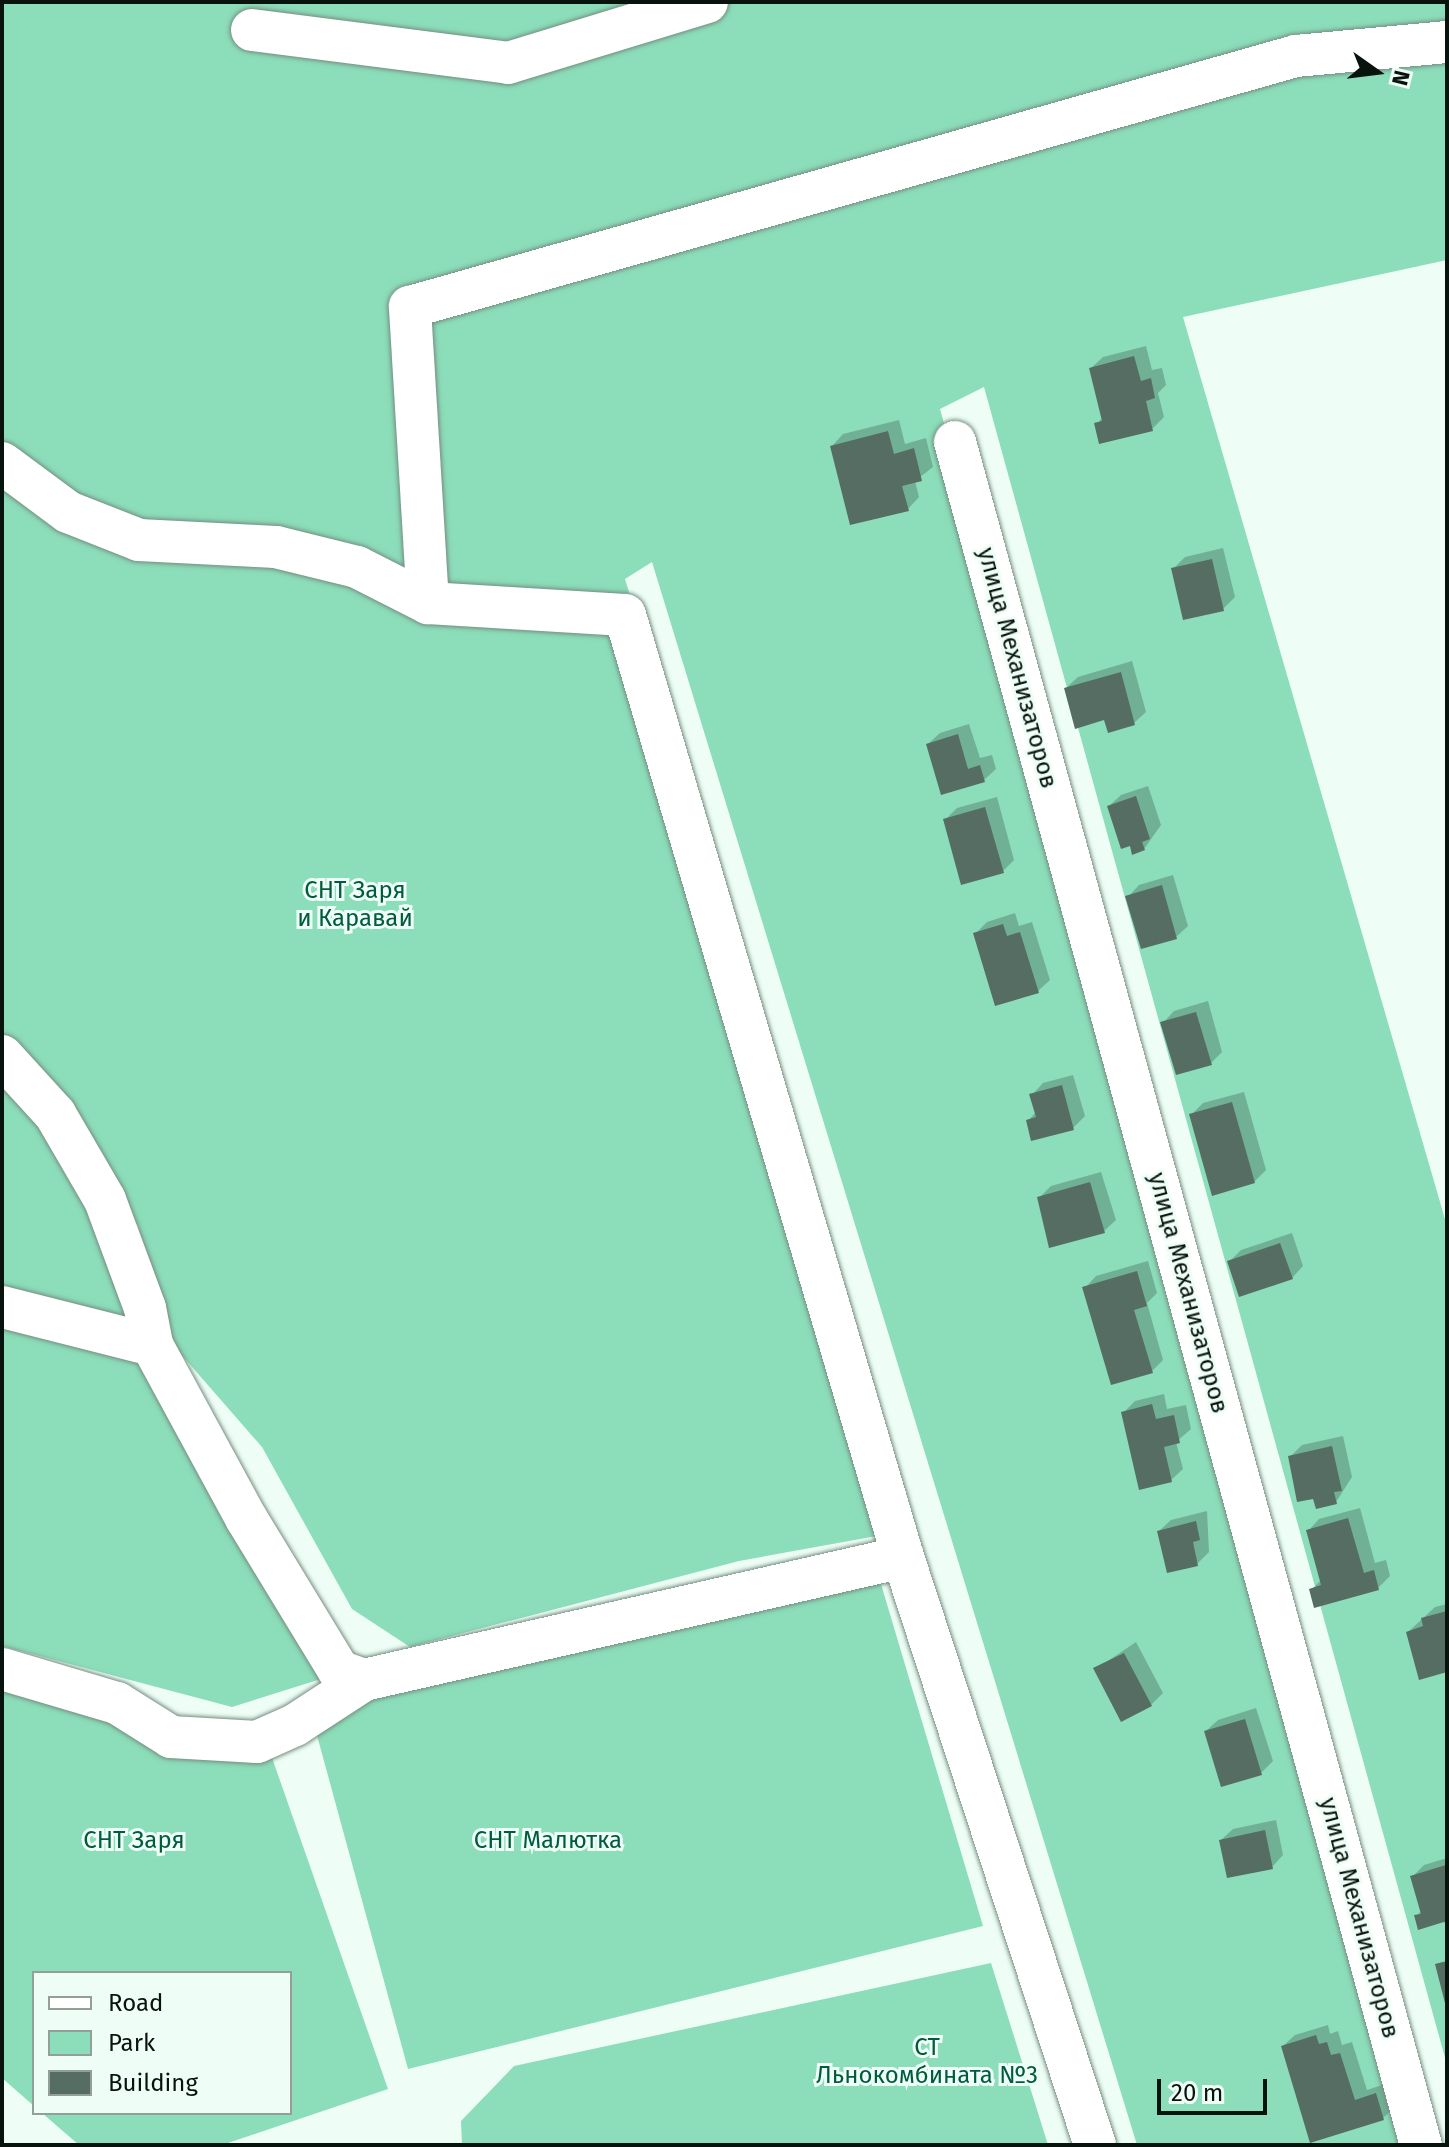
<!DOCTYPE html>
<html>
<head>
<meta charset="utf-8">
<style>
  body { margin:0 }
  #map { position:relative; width:1449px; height:2147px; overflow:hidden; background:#eefef6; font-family:"Fira Sans",sans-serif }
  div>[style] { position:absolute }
  .green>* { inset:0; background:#8cddb9 }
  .shadow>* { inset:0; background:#0003 }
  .building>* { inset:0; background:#556d62 }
  .roads { filter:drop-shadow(0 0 2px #758e82) drop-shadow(0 0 2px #758e82) }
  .minor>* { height:42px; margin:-21px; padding:0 21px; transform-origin:21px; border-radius:21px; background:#fff }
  span { translate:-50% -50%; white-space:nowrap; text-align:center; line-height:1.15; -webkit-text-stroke:6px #eefef6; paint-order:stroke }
  .street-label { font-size:24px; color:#09130e }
  .park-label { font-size:24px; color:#005b3f }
  .frame { position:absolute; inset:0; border:4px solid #09130e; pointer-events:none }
  .legend { position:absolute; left:32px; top:1971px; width:260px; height:144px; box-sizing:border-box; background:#eefef6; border:2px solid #92a099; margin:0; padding:10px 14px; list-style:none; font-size:24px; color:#09130e }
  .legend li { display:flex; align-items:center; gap:16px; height:40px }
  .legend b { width:40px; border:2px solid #92a099 }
  .north { position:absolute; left:1337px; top:32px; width:80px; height:80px; -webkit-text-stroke:6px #eefef6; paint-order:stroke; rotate:104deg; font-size:22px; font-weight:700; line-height:32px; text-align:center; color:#09130e }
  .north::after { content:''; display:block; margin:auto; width:28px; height:36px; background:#09130e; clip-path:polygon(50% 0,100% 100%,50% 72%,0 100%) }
  .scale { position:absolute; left:1157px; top:2079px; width:110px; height:36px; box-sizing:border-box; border:4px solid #09130e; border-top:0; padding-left:10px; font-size:24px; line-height:28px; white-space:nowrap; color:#09130e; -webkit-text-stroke:6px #eefef6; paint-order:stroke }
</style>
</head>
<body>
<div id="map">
  <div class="green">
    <div style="clip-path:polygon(2px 2px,1447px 2px,1447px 260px,1183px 317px,1447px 1226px,1447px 2065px,984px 387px,940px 409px,1427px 2145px,1137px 2145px,652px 562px,625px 579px,915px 1529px,739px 1561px,410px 1647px,352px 1609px,262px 1447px,166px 1337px,138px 1226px,41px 1069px,2px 1039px)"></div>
    <div style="clip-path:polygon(2px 1070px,111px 1227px,138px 1332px,2px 1298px)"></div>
    <div style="clip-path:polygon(2px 1319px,150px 1358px,356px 1668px,232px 1707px,2px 1646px)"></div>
    <div style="clip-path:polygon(878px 1574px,983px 1926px,408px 2069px,315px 1728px,420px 1676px)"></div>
    <div style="clip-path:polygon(2px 1666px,270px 1752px,388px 2089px,222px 2145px,79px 2145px,42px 2113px,290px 2113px,290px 1973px,34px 1973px,34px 2106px,2px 2078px)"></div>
    <div style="clip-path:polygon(991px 1963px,1048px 2145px,462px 2145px,461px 2121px,514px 2066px)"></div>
  </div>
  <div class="shadow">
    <div style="clip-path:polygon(1146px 346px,1152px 370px,1162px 368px,1166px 385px,1158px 393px,1164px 417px,1152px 429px,1097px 424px,1103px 417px,1091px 368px,1103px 357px)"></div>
    <div style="clip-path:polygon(899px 420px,905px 444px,926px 438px,933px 467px,915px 481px,919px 497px,908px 509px,832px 446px,843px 434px)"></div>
    <div style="clip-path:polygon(1223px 548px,1235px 597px,1223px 609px,1173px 569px,1185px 557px)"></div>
    <div style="clip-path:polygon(1132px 661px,1146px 712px,1134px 723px,1106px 718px,1066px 688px,1078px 677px)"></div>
    <div style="clip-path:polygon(969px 724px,980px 758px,992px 755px,996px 769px,984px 780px,928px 744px,940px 733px)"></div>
    <div style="clip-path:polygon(1148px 786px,1161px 825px,1144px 849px,1109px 806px,1121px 795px)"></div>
    <div style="clip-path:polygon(997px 797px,1014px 860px,1002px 872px,945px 820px,957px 808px)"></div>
    <div style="clip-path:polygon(1173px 875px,1188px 926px,1176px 937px,1128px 897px,1139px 885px)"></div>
    <div style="clip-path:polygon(1015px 913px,1019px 926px,1032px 922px,1050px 980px,1038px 991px,975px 934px,987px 922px)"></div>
    <div style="clip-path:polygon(1208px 1001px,1222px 1052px,1211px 1063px,1163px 1023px,1174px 1011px)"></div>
    <div style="clip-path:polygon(1073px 1075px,1085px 1116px,1073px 1128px,1028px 1121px,1036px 1112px,1032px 1095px,1043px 1083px)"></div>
    <div style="clip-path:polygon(1244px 1092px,1266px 1170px,1254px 1182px,1191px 1115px,1203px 1103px)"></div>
    <div style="clip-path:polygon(1101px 1172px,1116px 1220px,1104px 1231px,1039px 1198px,1051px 1186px)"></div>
    <div style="clip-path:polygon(1292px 1233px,1303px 1266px,1292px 1278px,1229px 1262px,1241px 1250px)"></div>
    <div style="clip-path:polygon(1148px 1261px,1157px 1293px,1147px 1303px,1163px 1360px,1152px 1371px,1085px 1288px,1096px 1276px)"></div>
    <div style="clip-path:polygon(1164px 1394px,1167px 1409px,1186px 1405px,1191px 1429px,1176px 1442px,1183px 1469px,1171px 1480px,1123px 1413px,1135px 1401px)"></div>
    <div style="clip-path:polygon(1343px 1436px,1352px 1477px,1336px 1502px,1290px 1457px,1302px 1445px)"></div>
    <div style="clip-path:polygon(1360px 1508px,1375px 1563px,1386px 1560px,1390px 1576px,1378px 1588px,1311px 1590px,1322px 1579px,1308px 1531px,1319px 1519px)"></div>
    <div style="clip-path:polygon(1207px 1511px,1209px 1552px,1197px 1564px,1159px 1531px,1171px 1520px)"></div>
    <div style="clip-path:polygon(1447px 1604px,1447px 1670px,1408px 1632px,1435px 1607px)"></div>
    <div style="clip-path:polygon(1136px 1642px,1163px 1693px,1151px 1705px,1096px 1669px)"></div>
    <div style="clip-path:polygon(1256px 1708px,1273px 1761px,1261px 1773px,1206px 1731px,1218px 1720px)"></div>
    <div style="clip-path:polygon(1276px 1820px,1283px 1855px,1272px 1867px,1221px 1840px,1233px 1829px)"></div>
    <div style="clip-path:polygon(1447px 1858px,1447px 1923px,1416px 1916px,1422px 1910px,1412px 1877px,1424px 1865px)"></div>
    <div style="clip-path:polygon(1328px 2025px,1330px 2034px,1338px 2031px,1342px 2045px,1352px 2042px,1367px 2090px,1388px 2083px,1395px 2107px,1383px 2118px,1311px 2140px,1283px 2046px,1295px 2035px)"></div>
  </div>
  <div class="building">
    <div style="clip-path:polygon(1134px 356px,1141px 381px,1151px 378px,1155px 398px,1146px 401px,1153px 431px,1099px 444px,1094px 423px,1102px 421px,1089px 368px)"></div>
    <div style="clip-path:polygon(888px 431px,894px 454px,914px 448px,922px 481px,902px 486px,909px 511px,850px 525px,830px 446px)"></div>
    <div style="clip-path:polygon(1212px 559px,1224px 611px,1183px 620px,1171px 568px)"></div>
    <div style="clip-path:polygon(1121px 672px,1135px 725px,1108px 733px,1104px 720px,1075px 729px,1064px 688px)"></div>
    <div style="clip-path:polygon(958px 734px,968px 769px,980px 765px,985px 782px,941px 795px,926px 744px)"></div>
    <div style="clip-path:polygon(1136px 796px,1150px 839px,1142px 842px,1145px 850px,1132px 855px,1130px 846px,1121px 849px,1107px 806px)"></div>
    <div style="clip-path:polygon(985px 807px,1004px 873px,961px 885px,943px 819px)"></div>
    <div style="clip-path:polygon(1162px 885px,1177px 939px,1141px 949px,1125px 896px)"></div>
    <div style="clip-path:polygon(1003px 924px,1007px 936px,1020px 932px,1039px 993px,995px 1006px,973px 933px)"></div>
    <div style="clip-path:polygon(1196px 1012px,1212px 1065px,1176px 1075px,1160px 1022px)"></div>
    <div style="clip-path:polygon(1062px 1085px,1074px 1130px,1031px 1141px,1026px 1120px,1036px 1117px,1029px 1094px)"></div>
    <div style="clip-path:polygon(1232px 1102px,1255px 1183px,1212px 1196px,1189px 1114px)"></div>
    <div style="clip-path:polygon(1090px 1182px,1105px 1233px,1049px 1248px,1037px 1197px)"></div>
    <div style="clip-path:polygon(1280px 1243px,1293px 1279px,1239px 1297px,1227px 1261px)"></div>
    <div style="clip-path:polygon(1137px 1271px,1147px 1306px,1134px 1310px,1153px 1373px,1111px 1385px,1082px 1287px)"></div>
    <div style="clip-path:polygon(1152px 1404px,1156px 1419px,1174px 1415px,1180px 1443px,1164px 1447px,1172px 1482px,1139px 1490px,1121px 1412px)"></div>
    <div style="clip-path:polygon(1332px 1446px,1342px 1491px,1334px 1492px,1337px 1504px,1316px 1509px,1313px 1499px,1297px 1502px,1288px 1456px)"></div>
    <div style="clip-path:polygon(1348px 1518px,1364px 1573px,1374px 1570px,1379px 1590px,1314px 1608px,1309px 1589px,1321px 1585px,1306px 1530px)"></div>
    <div style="clip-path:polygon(1196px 1521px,1200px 1540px,1193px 1542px,1198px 1566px,1167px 1573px,1157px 1531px)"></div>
    <div style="clip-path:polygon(1447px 1611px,1447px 1672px,1419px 1680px,1406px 1632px,1423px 1626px,1421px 1618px)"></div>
    <div style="clip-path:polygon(1124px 1653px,1152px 1706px,1121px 1722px,1093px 1668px)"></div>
    <div style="clip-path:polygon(1245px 1719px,1262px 1775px,1221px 1787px,1204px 1731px)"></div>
    <div style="clip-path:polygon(1265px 1830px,1273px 1869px,1227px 1878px,1219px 1840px)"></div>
    <div style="clip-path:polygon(1446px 1865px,1447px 1921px,1418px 1930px,1414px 1915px,1421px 1914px,1410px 1876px)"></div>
    <div style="clip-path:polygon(1447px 1961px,1447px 2006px,1446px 2007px,1435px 1964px)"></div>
    <div style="clip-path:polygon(1316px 2035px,1319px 2044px,1327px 2042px,1331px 2055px,1340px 2053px,1355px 2100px,1376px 2093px,1384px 2120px,1310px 2143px,1281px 2046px)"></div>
  </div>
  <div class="roads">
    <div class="minor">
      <div style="left:252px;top:30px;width:258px;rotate:7.3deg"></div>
      <div style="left:508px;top:63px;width:208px;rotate:-17deg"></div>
      <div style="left:955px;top:442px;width:1766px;rotate:74.7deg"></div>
      <div style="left:2px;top:463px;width:82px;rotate:36.6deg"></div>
      <div style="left:68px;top:512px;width:76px;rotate:21.5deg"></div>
      <div style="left:139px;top:540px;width:137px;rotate:2.9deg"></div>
      <div style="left:276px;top:547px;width:83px;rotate:13.9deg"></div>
      <div style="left:357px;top:567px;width:80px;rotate:26.9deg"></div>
      <div style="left:428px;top:603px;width:197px;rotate:3.5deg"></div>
      <div style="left:625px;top:615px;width:982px;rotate:73.56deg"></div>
      <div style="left:903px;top:1557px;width:619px;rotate:71.92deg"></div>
      <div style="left:428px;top:603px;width:297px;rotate:-93.5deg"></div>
      <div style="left:410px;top:307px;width:921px;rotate:-15.82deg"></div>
      <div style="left:1296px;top:56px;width:152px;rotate:-5.3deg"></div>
      <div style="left:2px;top:1056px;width:79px;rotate:47.6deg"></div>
      <div style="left:55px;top:1114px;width:99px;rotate:59.8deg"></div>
      <div style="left:105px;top:1200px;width:115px;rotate:69.7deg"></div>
      <div style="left:145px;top:1308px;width:38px;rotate:79deg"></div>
      <div style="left:152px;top:1345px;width:197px;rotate:61.5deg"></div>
      <div style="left:246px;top:1518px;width:179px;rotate:58.7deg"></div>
      <div style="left:339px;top:1671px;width:27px;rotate:20deg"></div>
      <div style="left:2px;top:1307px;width:155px;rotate:14.2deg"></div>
      <div style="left:2px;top:1669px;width:120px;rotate:16.5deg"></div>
      <div style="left:117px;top:1703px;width:64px;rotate:32.2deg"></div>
      <div style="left:171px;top:1737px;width:86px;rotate:3.3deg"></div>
      <div style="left:257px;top:1742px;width:42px;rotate:-24.1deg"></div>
      <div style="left:295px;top:1725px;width:82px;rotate:-33.1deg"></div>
      <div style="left:364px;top:1680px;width:553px;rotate:-12.85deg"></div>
    </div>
  </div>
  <div class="street-label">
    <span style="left:1017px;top:668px;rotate:75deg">улица Механизаторов</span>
    <span style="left:1188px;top:1293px;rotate:75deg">улица Механизаторов</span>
    <span style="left:1359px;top:1918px;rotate:75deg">улица Механизаторов</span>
  </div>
  <div class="park-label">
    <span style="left:355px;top:905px">СНТ Заря<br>и Каравай</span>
    <span style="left:134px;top:1841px">СНТ Заря</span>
    <span style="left:548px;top:1841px">СНТ Малютка</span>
    <span style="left:927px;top:2062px">СТ<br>Льнокомбината №3</span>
  </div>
  <div class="frame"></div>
  <ul class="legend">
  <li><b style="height:10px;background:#fff"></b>Road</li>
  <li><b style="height:22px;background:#8cddb9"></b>Park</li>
  <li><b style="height:22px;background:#556d62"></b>Building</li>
  </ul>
  <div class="north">N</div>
  <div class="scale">20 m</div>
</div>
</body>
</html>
